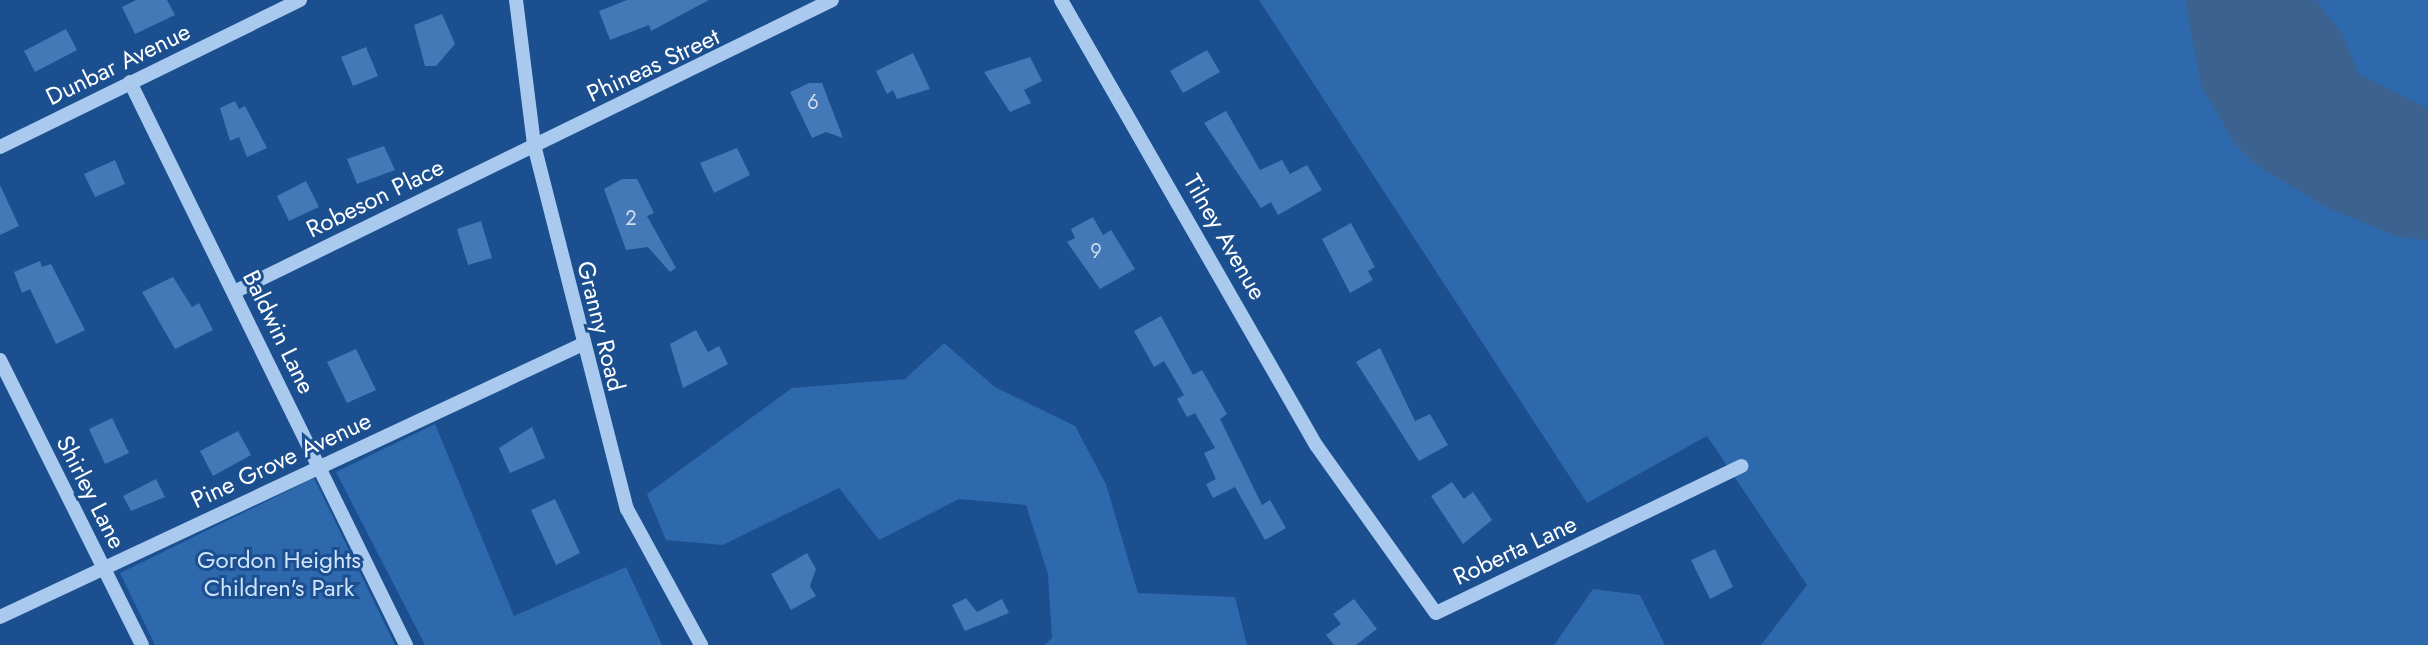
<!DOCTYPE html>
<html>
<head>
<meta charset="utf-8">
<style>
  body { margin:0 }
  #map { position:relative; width:2428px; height:645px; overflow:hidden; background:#1b4f8f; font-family:Jost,sans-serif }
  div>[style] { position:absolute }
  .green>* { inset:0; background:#2e69ad }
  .water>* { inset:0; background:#3c6290 }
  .building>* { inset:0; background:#4478b7 }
  .minor>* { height:14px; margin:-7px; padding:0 7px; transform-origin:7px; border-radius:7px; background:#a9c9ee }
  span { translate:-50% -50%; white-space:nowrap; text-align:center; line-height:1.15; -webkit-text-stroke:6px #1b4f8f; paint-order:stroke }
  .number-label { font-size:20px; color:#d0dded }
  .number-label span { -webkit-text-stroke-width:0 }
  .street-label { font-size:24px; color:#fff }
  .park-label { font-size:24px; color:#cfe3fa }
</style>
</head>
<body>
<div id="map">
  <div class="green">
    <div style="clip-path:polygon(1259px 0,2428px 0,2428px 645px,1761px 645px,1807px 585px,1707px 436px,1587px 503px)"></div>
    <div style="clip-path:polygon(944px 343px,995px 387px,1075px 426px,1106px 484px,1138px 593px,1235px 597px,1247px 645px,1044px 645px,1052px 638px,1048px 574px,1026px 505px,959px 499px,879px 540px,839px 488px,723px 545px,666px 540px,647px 494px,792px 388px,905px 379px)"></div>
    <div style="clip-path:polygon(435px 424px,514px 616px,626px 567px,662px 645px,425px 645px,336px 472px)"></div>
    <div style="clip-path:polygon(314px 478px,395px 645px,155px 645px,120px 573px)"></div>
    <div style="clip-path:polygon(1593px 589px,1640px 595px,1665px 645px,1554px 645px)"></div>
  </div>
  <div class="water">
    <div style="clip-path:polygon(2185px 0,2316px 0,2342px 34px,2359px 74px,2428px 109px,2428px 240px,2398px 237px,2324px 206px,2256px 165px,2235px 144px,2201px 86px)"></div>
  </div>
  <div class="building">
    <div style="clip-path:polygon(136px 0,167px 0,175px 15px,135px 34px,122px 7px)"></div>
    <div style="clip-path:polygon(627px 0,709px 0,651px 31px,649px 25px,610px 40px,599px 11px)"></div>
    <div style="clip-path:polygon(442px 14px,455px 44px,436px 66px,425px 66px,414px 25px)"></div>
    <div style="clip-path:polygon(66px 29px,77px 50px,35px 72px,24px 51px)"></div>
    <div style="clip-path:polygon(366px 47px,378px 76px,353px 86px,341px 57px)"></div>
    <div style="clip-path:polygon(1207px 50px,1220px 72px,1183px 93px,1170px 71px)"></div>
    <div style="clip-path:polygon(913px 53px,930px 89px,897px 99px,893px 90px,887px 94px,876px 71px)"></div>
    <div style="clip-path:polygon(1030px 57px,1042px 81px,1024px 90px,1031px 103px,1010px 112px,984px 72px)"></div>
    <div style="clip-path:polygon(809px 83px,822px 83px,843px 138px,826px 132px,812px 138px,790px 92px)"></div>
    <div style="clip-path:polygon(235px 101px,239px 109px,245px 106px,267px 148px,247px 157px,239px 137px,230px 141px,220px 108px)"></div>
    <div style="clip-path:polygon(1226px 111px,1260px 170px,1282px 160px,1290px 174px,1307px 165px,1322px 190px,1278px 215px,1271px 202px,1261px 208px,1204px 123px)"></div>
    <div style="clip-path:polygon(384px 146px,395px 170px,357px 184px,347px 159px)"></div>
    <div style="clip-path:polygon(737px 148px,750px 175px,714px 193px,700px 163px)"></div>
    <div style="clip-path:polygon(115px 160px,125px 184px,95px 197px,84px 174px)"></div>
    <div style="clip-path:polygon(622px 179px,637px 179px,654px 213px,647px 216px,676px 268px,670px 272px,648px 247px,626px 250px,604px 189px)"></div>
    <div style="clip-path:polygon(306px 181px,319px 207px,289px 221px,277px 196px)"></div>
    <div style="clip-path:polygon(0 185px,19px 226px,0 235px)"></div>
    <div style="clip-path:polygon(1093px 217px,1103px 235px,1111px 230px,1135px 269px,1100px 289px,1067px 242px,1075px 238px,1071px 229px)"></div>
    <div style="clip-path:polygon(481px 221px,492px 258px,468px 265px,457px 229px)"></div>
    <div style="clip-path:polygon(1351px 223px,1375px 267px,1368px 271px,1373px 280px,1350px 293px,1322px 239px)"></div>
    <div style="clip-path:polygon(40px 261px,42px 267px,51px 264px,85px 330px,56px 344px,30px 289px,22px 293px,14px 272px)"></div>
    <div style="clip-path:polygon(173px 277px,192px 307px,199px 303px,213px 330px,175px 349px,142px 292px)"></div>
    <div style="clip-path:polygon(1161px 316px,1193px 375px,1202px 370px,1227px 414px,1220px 419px,1262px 505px,1270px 500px,1286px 528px,1265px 540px,1235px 487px,1213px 498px,1206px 484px,1216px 479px,1204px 453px,1215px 448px,1195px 413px,1187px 417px,1177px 399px,1184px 395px,1164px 361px,1154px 367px,1134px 331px)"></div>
    <div style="clip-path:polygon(696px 330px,708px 352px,719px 346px,728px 364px,683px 388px,670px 344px)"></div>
    <div style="clip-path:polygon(1380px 348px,1415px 421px,1430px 414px,1448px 445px,1419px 461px,1356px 362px)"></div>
    <div style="clip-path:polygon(356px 349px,376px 390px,347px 403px,327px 362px)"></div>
    <div style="clip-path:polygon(112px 418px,129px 453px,105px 464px,89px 429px)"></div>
    <div style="clip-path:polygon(532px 427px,545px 458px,510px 473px,499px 448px)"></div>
    <div style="clip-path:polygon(238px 431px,251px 455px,213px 476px,200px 451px)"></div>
    <div style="clip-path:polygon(156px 479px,165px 497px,131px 511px,123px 496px)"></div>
    <div style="clip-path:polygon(1452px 482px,1464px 499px,1473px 492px,1492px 520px,1463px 544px,1431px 496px)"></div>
    <div style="clip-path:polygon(555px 499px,580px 553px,556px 565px,531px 510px)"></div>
    <div style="clip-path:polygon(1715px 549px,1733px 587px,1710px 599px,1691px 560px)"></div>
    <div style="clip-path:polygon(807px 553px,816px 569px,810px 586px,816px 596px,791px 610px,771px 574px)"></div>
    <div style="clip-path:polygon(966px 598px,977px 612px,1002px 599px,1009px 613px,965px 631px,952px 605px)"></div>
    <div style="clip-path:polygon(1354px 599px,1377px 629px,1356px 645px,1334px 645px,1326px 635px,1341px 624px,1333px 614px)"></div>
  </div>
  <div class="minor">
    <div style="left:516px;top:0;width:146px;rotate:82.9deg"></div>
    <div style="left:534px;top:145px;width:376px;rotate:75.7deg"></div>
    <div style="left:627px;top:509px;width:155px;rotate:61.4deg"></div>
    <div style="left:1061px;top:0;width:513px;rotate:60.19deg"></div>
    <div style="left:1316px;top:445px;width:206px;rotate:54.5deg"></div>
    <div style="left:1436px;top:613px;width:339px;rotate:-25.7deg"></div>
    <div style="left:130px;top:82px;width:627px;rotate:63.88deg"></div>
    <div style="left:0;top:147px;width:334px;rotate:-26.1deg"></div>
    <div style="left:236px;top:291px;width:663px;rotate:-26.02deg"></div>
    <div style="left:0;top:360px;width:318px;rotate:63.5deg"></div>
    <div style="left:0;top:617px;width:642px;rotate:-25.09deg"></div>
  </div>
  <div class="number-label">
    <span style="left:813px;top:102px">6</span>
    <span style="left:631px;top:218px">2</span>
    <span style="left:1096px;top:251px">9</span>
  </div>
  <div class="street-label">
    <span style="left:118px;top:64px;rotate:-26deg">Dunbar Avenue</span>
    <span style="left:653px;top:65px;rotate:-25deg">Phineas Street</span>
    <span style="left:375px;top:198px;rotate:-26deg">Robeson Place</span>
    <span style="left:1225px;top:237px;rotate:60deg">Tilney Avenue</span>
    <span style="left:601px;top:326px;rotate:76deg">Granny Road</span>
    <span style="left:279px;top:332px;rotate:64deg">Baldwin Lane</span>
    <span style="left:281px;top:460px;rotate:-25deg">Pine Grove Avenue</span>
    <span style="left:91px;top:492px;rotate:63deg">Shirley Lane</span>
    <span style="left:1515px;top:550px;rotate:-25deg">Roberta Lane</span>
  </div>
  <div class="park-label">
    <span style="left:279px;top:574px">Gordon Heights<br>Children's Park</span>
  </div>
</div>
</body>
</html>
